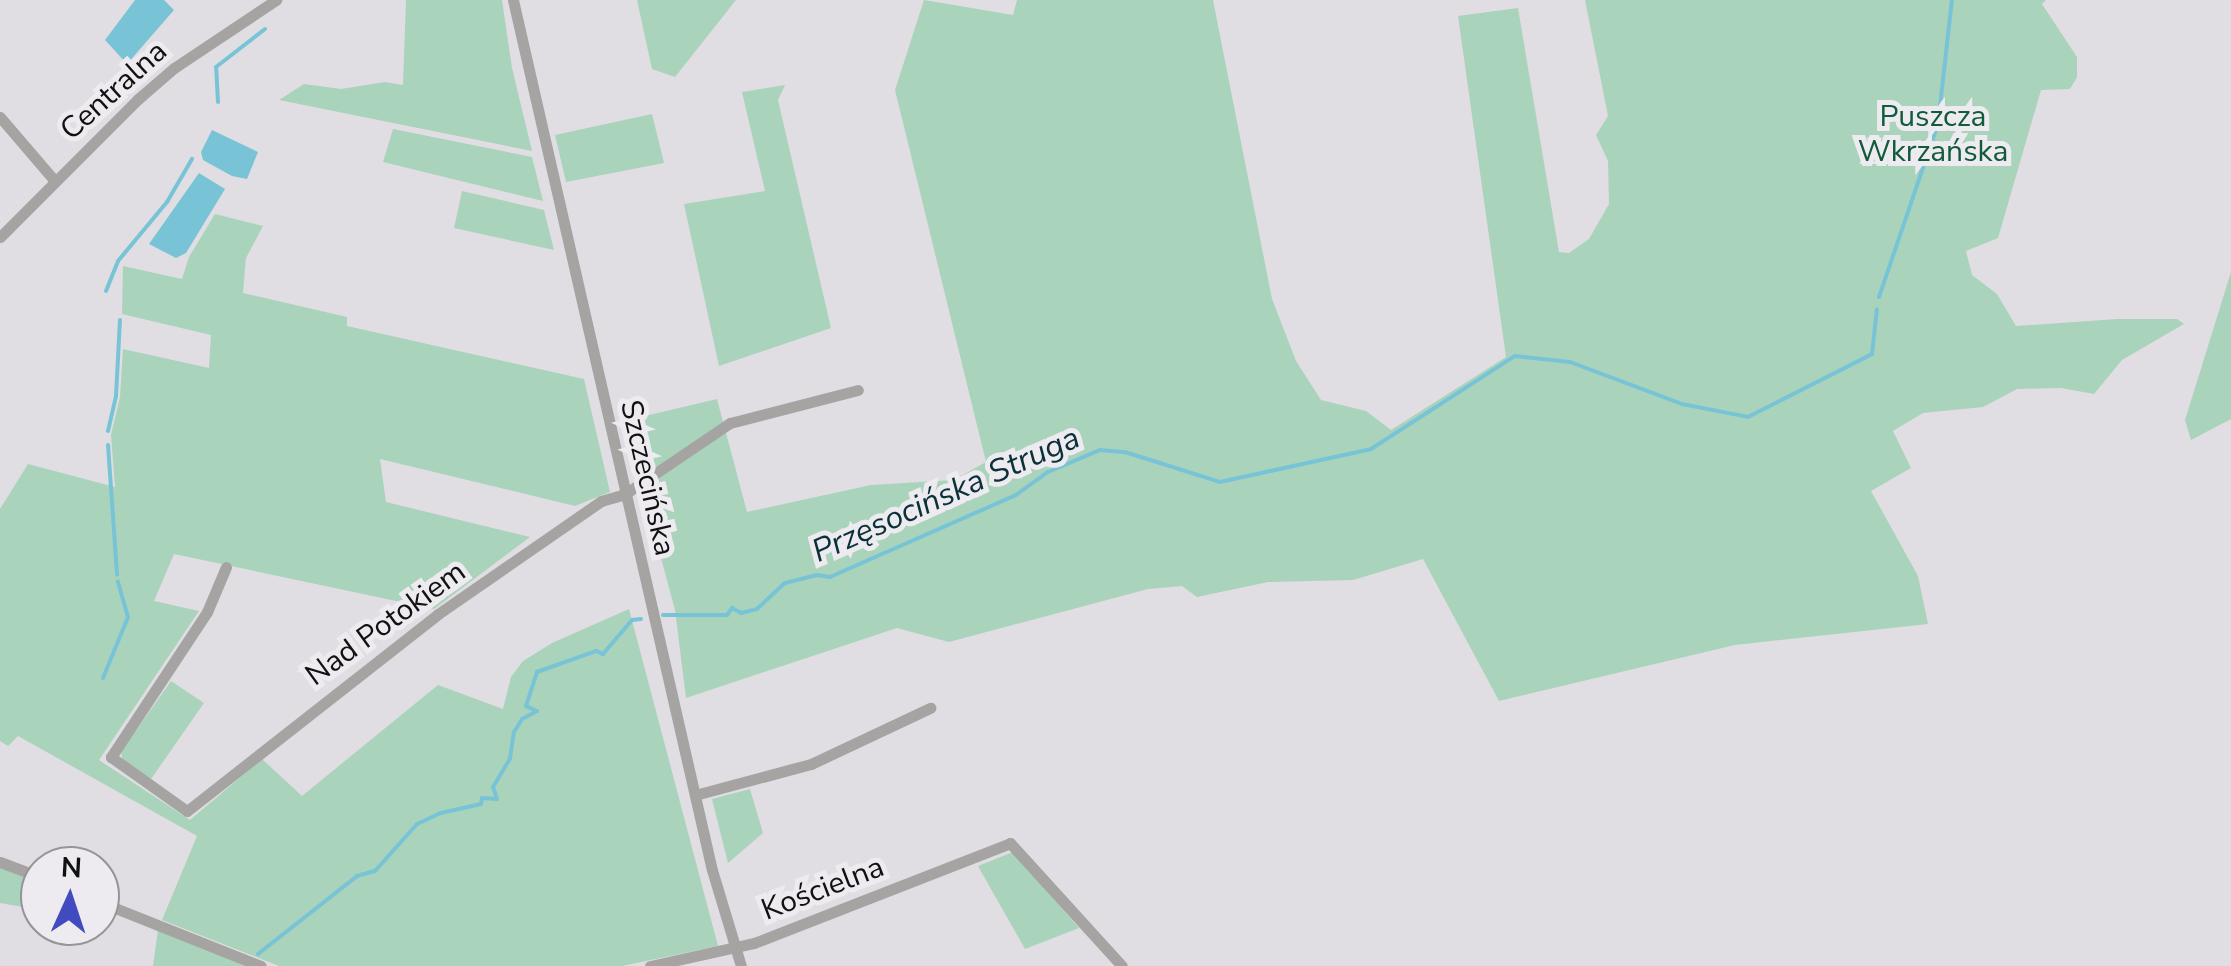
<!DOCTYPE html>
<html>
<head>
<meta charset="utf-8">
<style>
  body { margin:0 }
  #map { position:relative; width:2231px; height:966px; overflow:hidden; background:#e0dee2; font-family:"Nunito Sans",sans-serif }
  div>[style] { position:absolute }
  .green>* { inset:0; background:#aad3bc }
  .water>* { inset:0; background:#78c4d6 }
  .stream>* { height:4px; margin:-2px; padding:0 2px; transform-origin:2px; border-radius:2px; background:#78c4d6 }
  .minor>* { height:11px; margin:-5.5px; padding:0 5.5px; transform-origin:5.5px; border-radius:5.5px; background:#a6a4a3 }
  span { translate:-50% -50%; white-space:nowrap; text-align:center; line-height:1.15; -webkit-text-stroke:10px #edebef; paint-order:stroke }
  .street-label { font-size:30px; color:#111112 }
  .park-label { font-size:30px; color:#0f5b3b }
  .water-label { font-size:32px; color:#0a3138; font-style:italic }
  .north { position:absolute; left:20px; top:846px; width:100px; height:100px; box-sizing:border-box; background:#edebef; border:2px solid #959497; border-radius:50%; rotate:3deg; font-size:28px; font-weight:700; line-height:40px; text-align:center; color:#111112 }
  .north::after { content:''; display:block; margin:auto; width:35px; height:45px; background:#414bbf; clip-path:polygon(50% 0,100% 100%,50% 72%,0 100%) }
</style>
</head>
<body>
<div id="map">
  <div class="green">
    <div style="clip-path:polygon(406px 0,502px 0,512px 68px,532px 151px,279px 100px,304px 84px,341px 89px,385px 82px,403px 85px)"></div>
    <div style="clip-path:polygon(637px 0,736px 0,675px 77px,652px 69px)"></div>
    <div style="clip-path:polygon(924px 0,1013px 15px,1017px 0,1213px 0,1272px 299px,1296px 361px,1321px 400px,1366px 411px,1391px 430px,1506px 357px,1458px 16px,1518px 8px,1559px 252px,1569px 253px,1589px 239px,1609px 204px,1608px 161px,1596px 135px,1608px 116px,1585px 0,2046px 0,2042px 4px,2077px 57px,2077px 77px,2070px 89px,2041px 90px,1998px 238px,1966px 251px,1972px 275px,1997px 294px,2016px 326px,2117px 319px,2177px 319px,2184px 324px,2122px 360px,2094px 394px,2061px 388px,2017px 389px,1983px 407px,1923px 413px,1893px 431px,1911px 468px,1871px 491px,1918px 576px,1928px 624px,1735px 645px,1499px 701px,1423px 559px,1353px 580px,1268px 582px,1197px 597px,1182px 586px,1148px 589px,949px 642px,897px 628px,686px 698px,675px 610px,624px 421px,717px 399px,747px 512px,871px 485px,954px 480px,986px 462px,895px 90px)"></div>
    <div style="clip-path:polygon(785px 85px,778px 100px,831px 328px,719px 366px,684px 204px,765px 191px,742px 92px)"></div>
    <div style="clip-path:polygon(652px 114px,664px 163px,566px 182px,555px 135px)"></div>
    <div style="clip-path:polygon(393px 129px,532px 157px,543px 201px,383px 162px)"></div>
    <div style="clip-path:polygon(462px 191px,544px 210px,554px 250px,454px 228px)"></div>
    <div style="clip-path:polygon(215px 214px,263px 226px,246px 258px,243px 293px,347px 317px,347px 326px,584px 379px,610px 492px,575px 506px,380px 459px,386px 502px,530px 537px,434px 609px,174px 554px,154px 601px,199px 611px,99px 760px,190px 820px,262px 759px,302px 796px,438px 685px,503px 709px,511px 677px,523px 661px,552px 643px,629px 609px,718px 946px,622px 966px,279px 966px,162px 920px,197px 836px,18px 736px,8px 746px,0 741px,0 509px,28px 464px,115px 487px,111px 435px,120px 397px,123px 349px,209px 368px,211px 335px,122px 314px,123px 266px,182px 279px,189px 257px)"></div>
    <div style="clip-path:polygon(2231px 272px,2231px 419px,2191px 440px,2185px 420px)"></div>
    <div style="clip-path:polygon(171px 681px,204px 703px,151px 779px,123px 762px,121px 752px)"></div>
    <div style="clip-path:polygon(750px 789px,763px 833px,728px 863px,712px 799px)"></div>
    <div style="clip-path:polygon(1013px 852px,1079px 928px,1025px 949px,978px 866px)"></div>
    <div style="clip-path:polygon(0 868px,40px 883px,40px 910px,0 903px)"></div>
    <div style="clip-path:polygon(158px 930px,246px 966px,153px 966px)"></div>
  </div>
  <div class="water">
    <div style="clip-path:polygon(135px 0,164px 0,174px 10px,127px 64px,105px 40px)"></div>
    <div style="clip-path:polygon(212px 130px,258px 152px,247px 179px,232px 176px,203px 160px,201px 152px)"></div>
    <div style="clip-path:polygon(199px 173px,225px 189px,186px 253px,176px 258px,149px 244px)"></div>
  </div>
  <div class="stream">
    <div style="left:218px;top:102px;width:35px;rotate:-93deg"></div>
    <div style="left:216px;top:67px;width:62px;rotate:-37.8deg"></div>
    <div style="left:106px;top:291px;width:32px;rotate:-68deg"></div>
    <div style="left:118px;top:261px;width:77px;rotate:-50.3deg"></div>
    <div style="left:167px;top:202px;width:50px;rotate:-59.8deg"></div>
    <div style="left:1879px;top:297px;width:183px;rotate:-71.2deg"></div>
    <div style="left:1938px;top:124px;width:125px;rotate:-83.6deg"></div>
    <div style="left:108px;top:431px;width:36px;rotate:-77deg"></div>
    <div style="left:116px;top:396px;width:76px;rotate:-87deg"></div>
    <div style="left:108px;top:445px;width:130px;rotate:86deg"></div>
    <div style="left:663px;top:615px;width:64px"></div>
    <div style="left:727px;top:615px;width:9px;rotate:-54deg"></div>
    <div style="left:732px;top:608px;width:10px;rotate:29deg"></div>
    <div style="left:741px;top:613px;width:16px;rotate:-14deg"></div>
    <div style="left:757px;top:609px;width:38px;rotate:-43deg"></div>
    <div style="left:785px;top:583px;width:33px;rotate:-14deg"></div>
    <div style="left:817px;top:575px;width:13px;rotate:9deg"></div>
    <div style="left:830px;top:577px;width:203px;rotate:-23.8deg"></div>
    <div style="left:1016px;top:495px;width:39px;rotate:-36deg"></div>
    <div style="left:1048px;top:472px;width:56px;rotate:-22.9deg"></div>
    <div style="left:1100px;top:450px;width:25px;rotate:5deg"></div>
    <div style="left:1125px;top:452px;width:100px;rotate:17.5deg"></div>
    <div style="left:1220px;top:482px;width:155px;rotate:-12.3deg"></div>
    <div style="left:1371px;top:449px;width:171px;rotate:-32.9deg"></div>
    <div style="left:1515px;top:356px;width:55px;rotate:6.2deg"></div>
    <div style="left:1570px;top:362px;width:120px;rotate:20.6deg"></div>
    <div style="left:1682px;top:404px;width:67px;rotate:11.1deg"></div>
    <div style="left:1748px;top:417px;width:139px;rotate:-26.9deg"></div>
    <div style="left:1872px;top:354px;width:45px;rotate:-83.7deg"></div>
    <div style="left:103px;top:678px;width:66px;rotate:-67.7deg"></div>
    <div style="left:128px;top:617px;width:37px;rotate:-106deg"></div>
    <div style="left:258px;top:954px;width:126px;rotate:-38.2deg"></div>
    <div style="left:357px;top:876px;width:19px;rotate:-16deg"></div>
    <div style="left:375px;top:871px;width:63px;rotate:-48.2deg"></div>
    <div style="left:417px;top:824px;width:26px;rotate:-25deg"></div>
    <div style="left:441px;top:813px;width:41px;rotate:-12.7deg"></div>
    <div style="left:481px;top:804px;width:6px;rotate:-81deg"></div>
    <div style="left:482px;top:798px;width:15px;rotate:4deg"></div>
    <div style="left:497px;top:799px;width:13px;rotate:-108deg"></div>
    <div style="left:493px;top:787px;width:33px;rotate:-59deg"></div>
    <div style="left:510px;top:759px;width:27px;rotate:-82deg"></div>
    <div style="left:514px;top:732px;width:15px;rotate:-58deg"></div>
    <div style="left:522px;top:719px;width:17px;rotate:-28deg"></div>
    <div style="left:537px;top:711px;width:12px;rotate:-156deg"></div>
    <div style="left:526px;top:706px;width:36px;rotate:-72deg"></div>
    <div style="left:537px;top:672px;width:63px;rotate:-19.6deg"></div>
    <div style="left:596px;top:651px;width:8px;rotate:23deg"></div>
    <div style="left:603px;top:654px;width:45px;rotate:-49.5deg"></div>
    <div style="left:632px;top:620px;width:9px;rotate:-6deg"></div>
  </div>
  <div class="minor">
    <div style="left:513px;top:0;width:892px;rotate:77.12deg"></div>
    <div style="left:712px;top:870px;width:100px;rotate:73.2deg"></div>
    <div style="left:0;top:117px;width:83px;rotate:49.4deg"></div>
    <div style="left:0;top:237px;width:195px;rotate:-45deg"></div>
    <div style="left:138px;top:99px;width:48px;rotate:-40.7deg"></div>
    <div style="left:174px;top:68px;width:123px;rotate:-33.7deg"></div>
    <div style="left:226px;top:567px;width:49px;rotate:112.9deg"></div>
    <div style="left:207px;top:612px;width:174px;rotate:123.5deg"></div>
    <div style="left:111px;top:757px;width:93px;rotate:35.4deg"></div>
    <div style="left:187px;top:811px;width:319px;rotate:-38.1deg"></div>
    <div style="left:438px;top:614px;width:198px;rotate:-34.7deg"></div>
    <div style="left:601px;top:501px;width:25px;rotate:-16deg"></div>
    <div style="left:625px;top:494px;width:127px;rotate:-34.1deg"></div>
    <div style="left:730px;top:423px;width:132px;rotate:-14.5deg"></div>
    <div style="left:695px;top:795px;width:120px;rotate:-15deg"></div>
    <div style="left:811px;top:764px;width:132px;rotate:-25.2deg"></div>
    <div style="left:0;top:862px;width:43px;rotate:20.6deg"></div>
    <div style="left:100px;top:902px;width:173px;rotate:21.7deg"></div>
    <div style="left:650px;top:966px;width:107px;rotate:-12.5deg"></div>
    <div style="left:754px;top:943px;width:275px;rotate:-21.3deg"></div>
    <div style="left:1010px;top:843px;width:166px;rotate:47.7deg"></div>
  </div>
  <div class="street-label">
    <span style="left:114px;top:91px;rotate:-42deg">Centralna</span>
    <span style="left:647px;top:478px;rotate:77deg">Szczecińska</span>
    <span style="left:386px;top:624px;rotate:-36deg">Nad Potokiem</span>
    <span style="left:823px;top:889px;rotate:-21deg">Kościelna</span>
  </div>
  <div class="park-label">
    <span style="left:1933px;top:134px">Puszcza<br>Wkrzańska</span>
  </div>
  <div class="water-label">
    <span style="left:946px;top:495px;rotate:-24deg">Przęsocińska Struga</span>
  </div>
  <div class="north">N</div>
</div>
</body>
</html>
